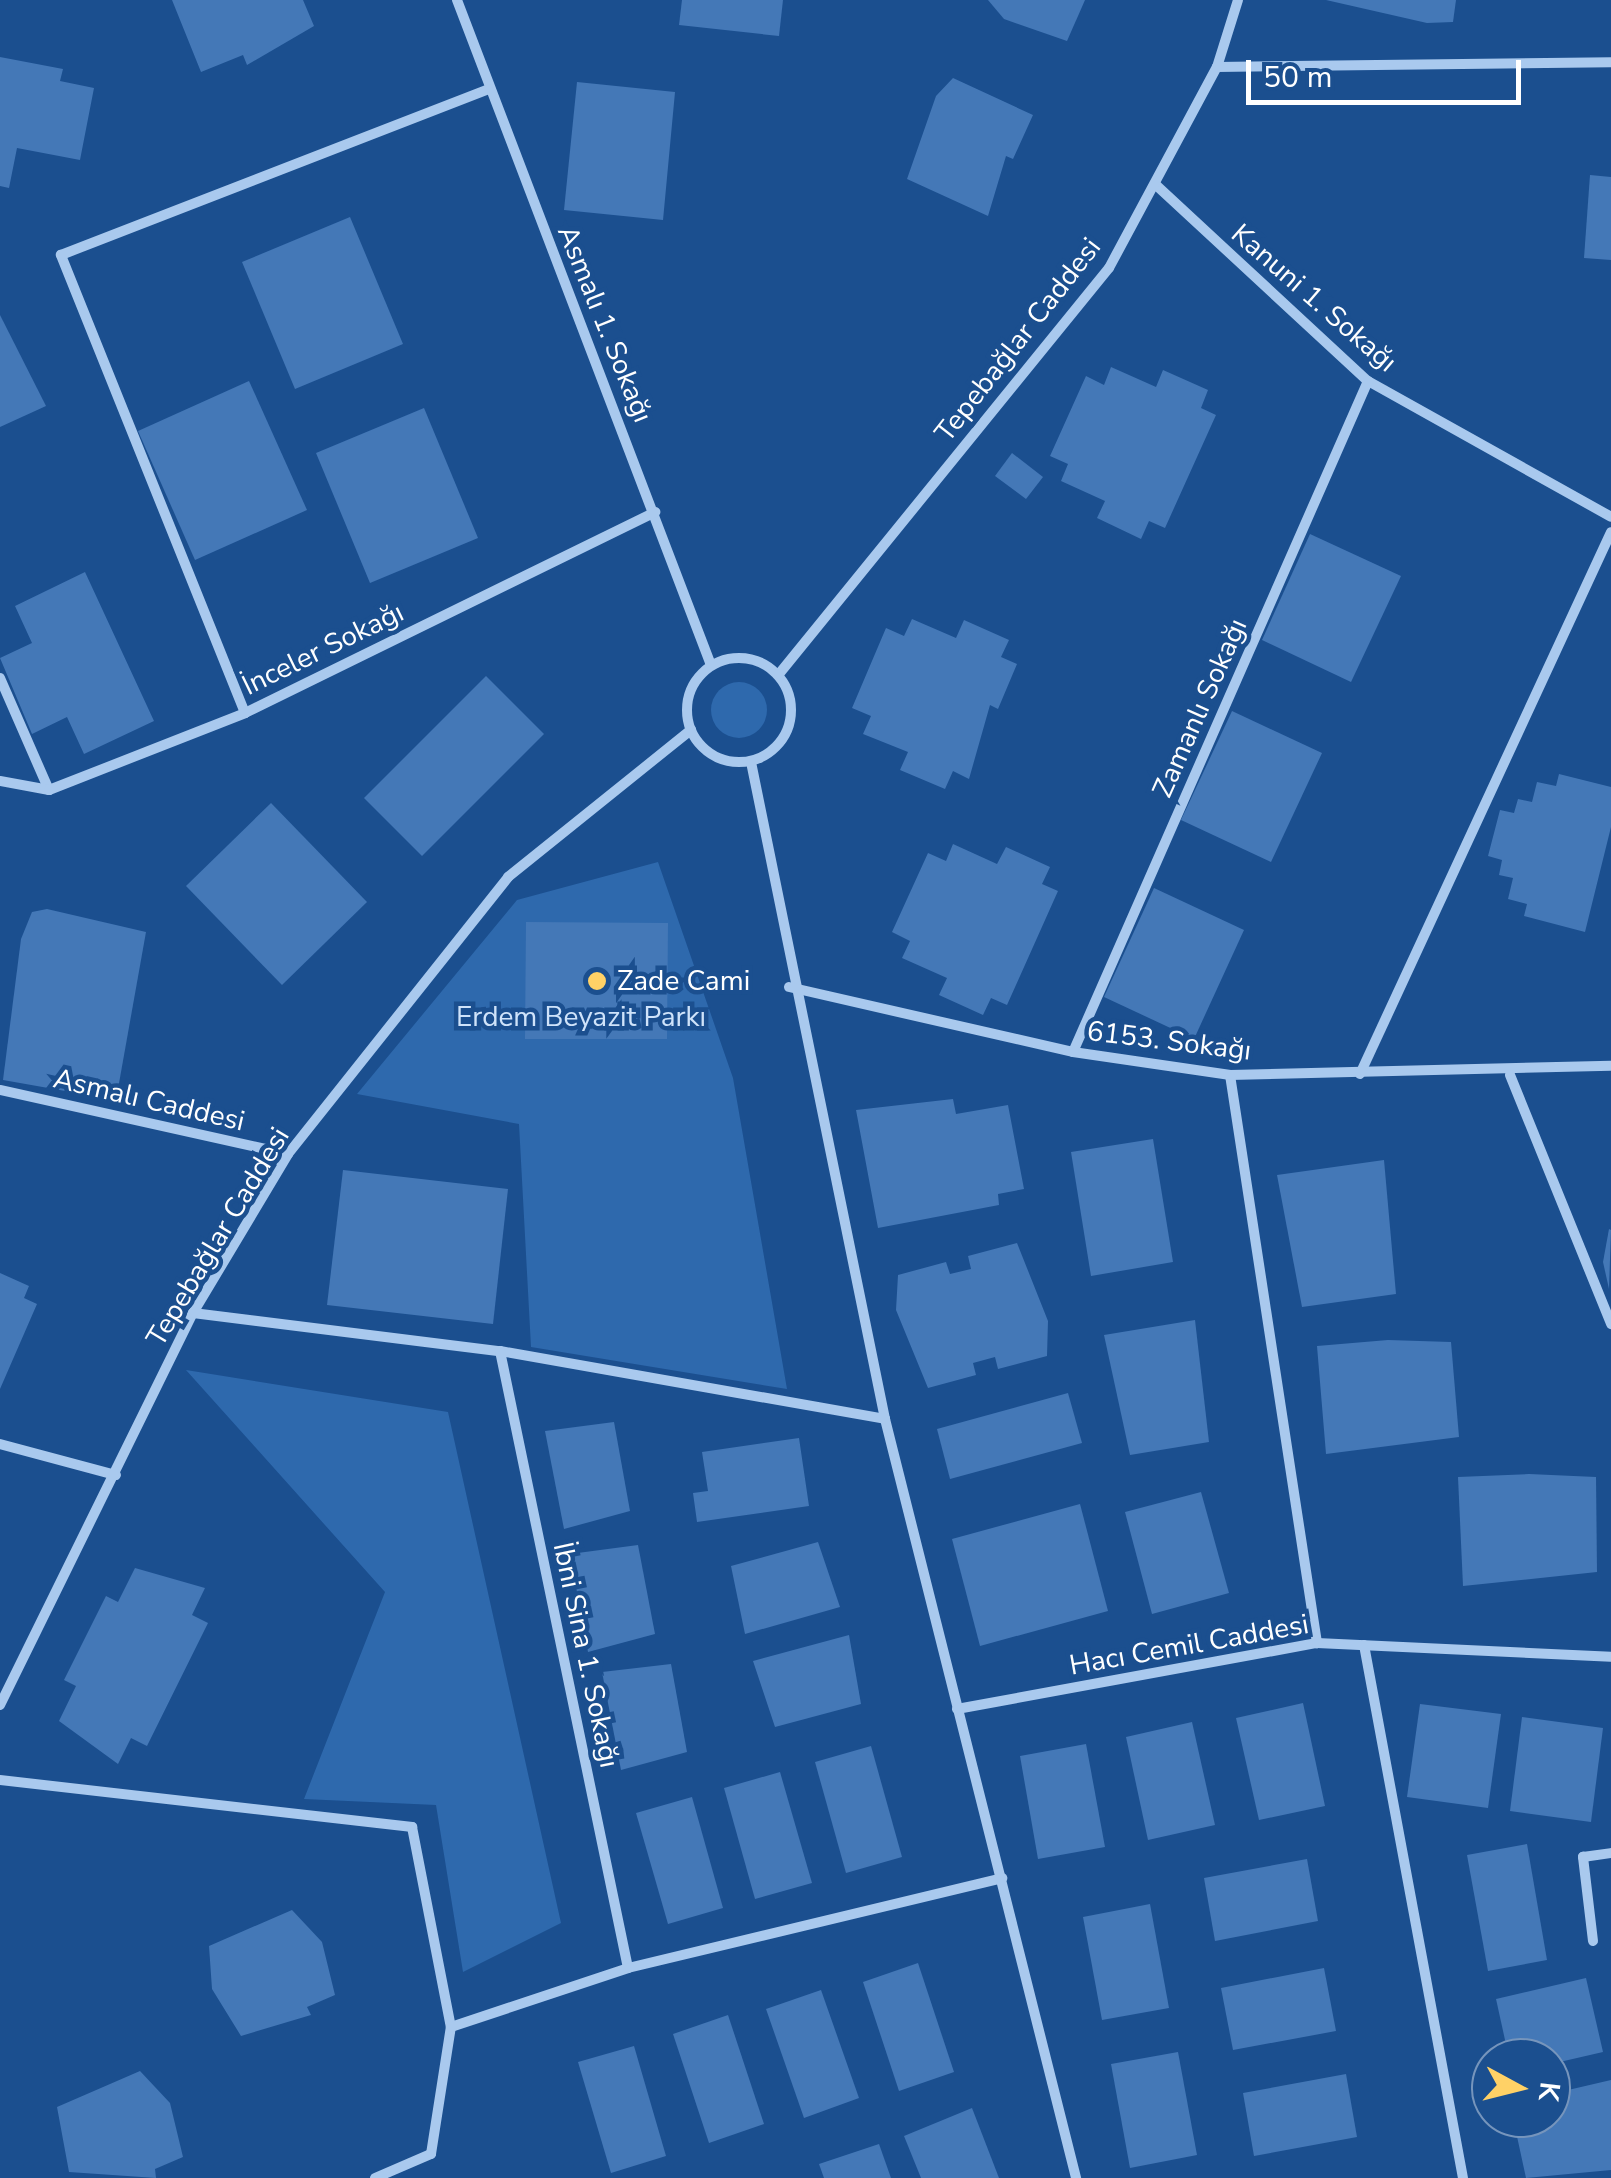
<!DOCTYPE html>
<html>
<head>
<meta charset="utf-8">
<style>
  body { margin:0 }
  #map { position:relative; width:1611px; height:2178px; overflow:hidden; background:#1b4f8f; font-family:"Nunito Sans",sans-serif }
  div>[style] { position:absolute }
  .green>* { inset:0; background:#2e69ad }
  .round { border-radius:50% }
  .building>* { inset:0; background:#4478b7 }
  .minor>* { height:10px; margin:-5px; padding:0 5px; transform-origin:5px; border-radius:5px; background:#a9c9ee }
  .minor>.ring { margin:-5px; padding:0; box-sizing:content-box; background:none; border:10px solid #a9c9ee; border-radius:50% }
  .dots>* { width:28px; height:28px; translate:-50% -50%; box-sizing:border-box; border:5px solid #1b4f8f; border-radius:50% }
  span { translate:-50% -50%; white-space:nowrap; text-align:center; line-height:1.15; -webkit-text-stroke:9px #1b4f8f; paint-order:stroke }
  .street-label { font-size:28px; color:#fff }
  .poi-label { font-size:28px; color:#fff }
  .left { translate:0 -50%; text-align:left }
  .park-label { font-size:28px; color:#cfe3fa }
  .north { position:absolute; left:1471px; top:2038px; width:100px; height:100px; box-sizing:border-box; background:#1b4f8f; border:2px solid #7695bc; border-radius:50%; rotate:97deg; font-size:28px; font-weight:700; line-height:40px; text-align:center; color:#fff }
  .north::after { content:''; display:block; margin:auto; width:35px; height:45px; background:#ffd166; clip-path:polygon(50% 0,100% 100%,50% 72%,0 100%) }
  .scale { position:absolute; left:1246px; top:60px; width:275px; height:45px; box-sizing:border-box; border:5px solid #fff; border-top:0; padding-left:12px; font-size:30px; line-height:35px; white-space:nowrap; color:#fff; -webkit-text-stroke:8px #1b4f8f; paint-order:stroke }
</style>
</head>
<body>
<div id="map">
  <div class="green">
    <div class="round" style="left:711px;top:682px;width:56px;height:56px"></div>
    <div style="clip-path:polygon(658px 862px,733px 1078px,787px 1389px,531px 1347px,519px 1124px,357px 1094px,517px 900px)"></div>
    <div style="clip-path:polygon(186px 1370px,448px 1412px,561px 1923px,463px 1972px,436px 1805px,304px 1799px,385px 1592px)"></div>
  </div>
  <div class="building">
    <div style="clip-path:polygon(172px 0,303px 0,314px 26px,247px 65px,243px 55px,201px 72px)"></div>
    <div style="clip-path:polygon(682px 0,783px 0,779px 36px,679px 25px)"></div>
    <div style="clip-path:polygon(988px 0,1085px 0,1067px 41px,1004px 19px)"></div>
    <div style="clip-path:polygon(1326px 0,1456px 0,1453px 22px,1427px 23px)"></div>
    <div style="clip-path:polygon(0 57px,63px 69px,60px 81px,94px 88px,80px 160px,17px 148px,9px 188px,0 186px)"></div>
    <div style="clip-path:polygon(953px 78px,1033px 115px,1013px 159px,1006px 156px,988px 216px,907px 179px,936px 96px)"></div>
    <div style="clip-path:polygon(577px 82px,675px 92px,663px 220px,564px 210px)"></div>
    <div style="clip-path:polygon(1590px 175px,1611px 177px,1611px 260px,1584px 258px)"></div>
    <div style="clip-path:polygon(350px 217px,403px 344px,295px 389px,242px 262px)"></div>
    <div style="clip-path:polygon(0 315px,46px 406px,0 427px)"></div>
    <div style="clip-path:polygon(1111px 367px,1156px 387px,1163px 370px,1208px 390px,1201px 408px,1216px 415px,1165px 528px,1149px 521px,1141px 539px,1097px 518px,1105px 501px,1061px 481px,1068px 464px,1050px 456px,1086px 376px,1104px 385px)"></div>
    <div style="clip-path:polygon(249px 381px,307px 510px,195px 560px,138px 431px)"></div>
    <div style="clip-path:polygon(424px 408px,478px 538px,370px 583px,316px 453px)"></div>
    <div style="clip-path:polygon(1012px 453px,1043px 477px,1026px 499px,995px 476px)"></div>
    <div style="clip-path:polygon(1310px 534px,1401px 576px,1351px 682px,1262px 640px)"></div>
    <div style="clip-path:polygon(85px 572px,154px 721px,84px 754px,67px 717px,32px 734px,0 658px,32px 643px,15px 606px)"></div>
    <div style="clip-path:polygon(912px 619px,956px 638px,964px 620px,1009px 640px,1001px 657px,1017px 664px,998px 709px,990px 705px,969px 779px,953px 771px,945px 789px,900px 770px,908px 752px,863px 734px,871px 716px,852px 708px,886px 628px,904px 636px)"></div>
    <div style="clip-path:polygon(486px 676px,544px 734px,422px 856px,364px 798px)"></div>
    <div style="clip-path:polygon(1232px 711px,1322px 753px,1271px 862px,1181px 820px)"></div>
    <div style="clip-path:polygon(1559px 774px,1611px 787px,1611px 827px,1585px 932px,1524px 916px,1527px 904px,1508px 899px,1513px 878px,1499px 875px,1502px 860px,1488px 856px,1500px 810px,1514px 813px,1518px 799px,1532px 802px,1537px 782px,1556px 786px)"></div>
    <div style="clip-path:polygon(271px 803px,367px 902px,282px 985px,186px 886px)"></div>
    <div style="clip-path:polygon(953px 844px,997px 864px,1006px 847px,1050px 867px,1042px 884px,1058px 891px,1007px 1005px,991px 998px,983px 1015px,939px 995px,947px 978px,902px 958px,910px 941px,892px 932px,928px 853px,946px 861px)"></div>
    <div style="clip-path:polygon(1154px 888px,1244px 930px,1194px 1039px,1104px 997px)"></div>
    <div style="clip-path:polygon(47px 909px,146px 932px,116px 1100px,3px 1080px,21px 939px,32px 912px)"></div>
    <div style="clip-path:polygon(526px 922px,668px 923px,667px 1039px,525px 1039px)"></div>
    <div style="clip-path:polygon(953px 1099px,956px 1114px,1008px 1105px,1024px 1189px,998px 1194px,999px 1205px,878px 1228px,856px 1110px)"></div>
    <div style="clip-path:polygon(1153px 1139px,1173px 1262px,1091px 1276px,1071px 1152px)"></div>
    <div style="clip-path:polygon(1384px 1160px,1396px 1294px,1302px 1307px,1277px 1175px)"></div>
    <div style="clip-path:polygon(343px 1170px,508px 1189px,493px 1324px,327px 1305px)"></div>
    <div style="clip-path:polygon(1609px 1229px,1611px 1230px,1609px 1289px,1603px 1262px)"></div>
    <div style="clip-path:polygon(1017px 1243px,1048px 1321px,1047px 1356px,998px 1369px,995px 1357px,973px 1363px,976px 1375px,928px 1388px,896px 1310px,898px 1275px,946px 1262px,950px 1274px,971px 1269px,968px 1256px)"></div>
    <div style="clip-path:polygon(0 1273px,29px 1286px,24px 1298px,37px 1304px,0 1389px)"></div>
    <div style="clip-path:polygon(1195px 1320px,1209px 1442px,1130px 1455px,1104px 1335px)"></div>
    <div style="clip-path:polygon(1388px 1340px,1451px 1342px,1459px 1437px,1326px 1454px,1317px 1346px)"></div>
    <div style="clip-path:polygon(1068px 1393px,1082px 1443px,950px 1479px,937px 1429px)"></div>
    <div style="clip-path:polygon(614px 1422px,630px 1511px,564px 1529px,545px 1431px)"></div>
    <div style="clip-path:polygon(799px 1438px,809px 1506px,697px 1522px,693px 1493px,708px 1491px,702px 1452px)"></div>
    <div style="clip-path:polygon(1529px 1474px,1596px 1477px,1597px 1572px,1463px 1586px,1458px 1477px)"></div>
    <div style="clip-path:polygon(1201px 1492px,1229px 1593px,1152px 1614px,1125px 1512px)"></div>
    <div style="clip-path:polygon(1080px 1504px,1108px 1611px,980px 1646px,952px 1539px)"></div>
    <div style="clip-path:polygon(818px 1542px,840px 1607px,745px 1634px,731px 1566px)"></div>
    <div style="clip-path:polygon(638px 1545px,655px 1634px,588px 1652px,570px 1554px)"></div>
    <div style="clip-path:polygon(135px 1568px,205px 1588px,192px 1615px,208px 1623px,147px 1746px,131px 1738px,118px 1764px,59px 1721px,76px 1686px,64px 1680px,106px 1596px,118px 1602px)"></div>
    <div style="clip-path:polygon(849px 1635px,861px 1704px,775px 1727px,753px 1661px)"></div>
    <div style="clip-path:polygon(671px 1664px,687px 1752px,621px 1770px,602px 1672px)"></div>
    <div style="clip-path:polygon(1303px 1703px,1325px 1806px,1259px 1820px,1236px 1718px)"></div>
    <div style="clip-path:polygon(1420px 1704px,1501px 1714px,1488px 1808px,1407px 1797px)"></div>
    <div style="clip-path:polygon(1522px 1717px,1603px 1728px,1591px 1822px,1510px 1811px)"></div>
    <div style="clip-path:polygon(1192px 1722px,1215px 1825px,1148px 1840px,1126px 1737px)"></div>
    <div style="clip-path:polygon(1086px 1744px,1105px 1847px,1038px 1859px,1020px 1756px)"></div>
    <div style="clip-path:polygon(871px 1746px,902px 1857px,846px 1873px,815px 1762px)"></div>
    <div style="clip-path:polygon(780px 1772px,812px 1883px,755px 1899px,724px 1788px)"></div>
    <div style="clip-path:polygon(692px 1797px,723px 1908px,668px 1924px,636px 1813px)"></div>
    <div style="clip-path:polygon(1527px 1844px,1547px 1960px,1488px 1971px,1467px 1855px)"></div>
    <div style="clip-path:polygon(1307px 1859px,1318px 1921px,1215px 1941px,1204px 1878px)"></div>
    <div style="clip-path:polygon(1150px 1904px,1169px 2008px,1102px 2020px,1083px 1917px)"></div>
    <div style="clip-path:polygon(292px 1910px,322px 1942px,335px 1995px,307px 2007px,311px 2015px,241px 2036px,212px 1989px,209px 1946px)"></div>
    <div style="clip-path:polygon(918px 1963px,954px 2072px,899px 2091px,863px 1982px)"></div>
    <div style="clip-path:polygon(1324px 1968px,1336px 2031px,1233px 2050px,1221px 1988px)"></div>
    <div style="clip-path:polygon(1586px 1978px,1603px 2052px,1551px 2064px,1509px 2058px,1496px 1999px)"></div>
    <div style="clip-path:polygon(821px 1990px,859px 2098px,804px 2118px,766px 2009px)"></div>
    <div style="clip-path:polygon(728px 2015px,764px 2124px,709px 2143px,673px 2034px)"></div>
    <div style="clip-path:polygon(634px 2046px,666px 2156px,611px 2173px,578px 2062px)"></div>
    <div style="clip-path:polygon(1178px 2052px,1197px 2155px,1130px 2168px,1111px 2064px)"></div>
    <div style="clip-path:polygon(140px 2071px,170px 2103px,183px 2157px,155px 2169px,156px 2178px,69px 2172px,57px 2107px)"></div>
    <div style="clip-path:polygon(1346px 2074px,1357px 2137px,1254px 2156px,1243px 2093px)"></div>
    <div style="clip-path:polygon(1611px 2080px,1611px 2170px,1526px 2178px,1513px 2118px,1551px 2118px,1551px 2094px)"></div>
    <div style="clip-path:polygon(972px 2108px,999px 2178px,921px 2178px,904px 2136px)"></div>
    <div style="clip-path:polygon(879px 2144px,891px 2178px,824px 2178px,819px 2164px)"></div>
  </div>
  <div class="minor">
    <div style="left:457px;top:0;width:712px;rotate:69.1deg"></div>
    <div style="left:1217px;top:67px;width:394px;rotate:-0.7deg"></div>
    <div style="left:1156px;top:185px;width:289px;rotate:42.8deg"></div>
    <div style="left:1368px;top:381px;width:278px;rotate:29.2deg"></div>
    <div class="ring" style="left:687px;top:658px;width:94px;height:94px"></div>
    <div style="left:779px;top:674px;width:523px;rotate:-50.9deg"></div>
    <div style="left:1109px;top:268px;width:228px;rotate:-61.8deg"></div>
    <div style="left:1217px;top:67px;width:70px;rotate:-72.6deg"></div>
    <div style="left:0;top:678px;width:122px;rotate:66.4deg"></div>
    <div style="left:245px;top:713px;width:494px;rotate:-111.9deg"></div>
    <div style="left:61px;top:255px;width:458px;rotate:-21.2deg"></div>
    <div style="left:751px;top:762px;width:671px;rotate:78.47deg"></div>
    <div style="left:885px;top:1419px;width:783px;rotate:75.87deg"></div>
    <div style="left:0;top:781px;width:50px;rotate:10.4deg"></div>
    <div style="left:49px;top:790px;width:211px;rotate:-21.4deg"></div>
    <div style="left:245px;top:713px;width:457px;rotate:-26.1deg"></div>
    <div style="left:789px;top:987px;width:291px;rotate:12.9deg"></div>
    <div style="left:1073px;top:1052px;width:159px;rotate:8.3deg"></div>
    <div style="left:1230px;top:1075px;width:381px;rotate:-1.4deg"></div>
    <div style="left:1073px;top:1052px;width:733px;rotate:-66.27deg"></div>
    <div style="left:1360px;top:1074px;width:597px;rotate:-65.15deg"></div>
    <div style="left:1230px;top:1075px;width:575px;rotate:81.29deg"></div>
    <div style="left:1510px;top:1075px;width:269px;rotate:67.9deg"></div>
    <div style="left:0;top:1090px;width:295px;rotate:12.5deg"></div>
    <div style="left:193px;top:1313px;width:309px;rotate:7.1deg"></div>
    <div style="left:500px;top:1351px;width:391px;rotate:10deg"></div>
    <div style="left:500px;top:1351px;width:630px;rotate:78.28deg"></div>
    <div style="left:0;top:1444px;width:120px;rotate:15deg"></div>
    <div style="left:1364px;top:1645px;width:542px;rotate:79.48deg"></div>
    <div style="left:0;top:1705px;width:437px;rotate:-63.8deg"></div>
    <div style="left:193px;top:1313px;width:185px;rotate:-59.1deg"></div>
    <div style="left:288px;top:1154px;width:354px;rotate:-51.5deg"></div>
    <div style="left:508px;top:877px;width:235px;rotate:-38.8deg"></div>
    <div style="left:957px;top:1709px;width:366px;rotate:-10.4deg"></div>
    <div style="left:1317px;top:1643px;width:294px;rotate:2.7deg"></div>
    <div style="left:0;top:1780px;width:415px;rotate:6.5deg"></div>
    <div style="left:412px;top:1827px;width:204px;rotate:79deg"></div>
    <div style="left:1593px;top:1941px;width:85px;rotate:-96.8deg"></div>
    <div style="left:1583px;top:1857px;width:28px;rotate:-8deg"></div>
    <div style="left:375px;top:2178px;width:61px;rotate:-23.2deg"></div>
    <div style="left:431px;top:2154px;width:129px;rotate:-81.1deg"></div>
    <div style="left:451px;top:2027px;width:187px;rotate:-18.4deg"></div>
    <div style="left:628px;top:1968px;width:385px;rotate:-13.5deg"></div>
  </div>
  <div class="dots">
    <div style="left:597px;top:981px;background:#ffd166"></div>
  </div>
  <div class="street-label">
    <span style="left:1314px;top:298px;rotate:41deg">Kanuni 1. Sokağı</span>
    <span style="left:605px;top:324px;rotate:68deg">Asmalı 1. Sokağı</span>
    <span style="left:1018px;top:340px;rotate:-52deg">Tepebağlar Caddesi</span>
    <span style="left:323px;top:649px;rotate:-26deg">İnceler Sokağı</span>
    <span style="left:1200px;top:708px;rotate:-66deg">Zamanlı Sokağı</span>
    <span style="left:1169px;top:1041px;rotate:7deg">6153. Sokağı</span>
    <span style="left:149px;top:1100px;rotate:13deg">Asmalı Caddesi</span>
    <span style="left:218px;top:1237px;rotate:-59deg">Tepebağlar Caddesi</span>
    <span style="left:1189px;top:1645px;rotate:-10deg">Hacı Cemil Caddesi</span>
    <span style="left:586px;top:1655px;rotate:78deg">İbni Sina 1. Sokağı</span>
  </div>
  <div class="poi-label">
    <span class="left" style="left:617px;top:981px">Zade Cami</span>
  </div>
  <div class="park-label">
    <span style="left:581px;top:1017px">Erdem Beyazit Parkı</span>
  </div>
  <div class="north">K</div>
  <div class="scale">50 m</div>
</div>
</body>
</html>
